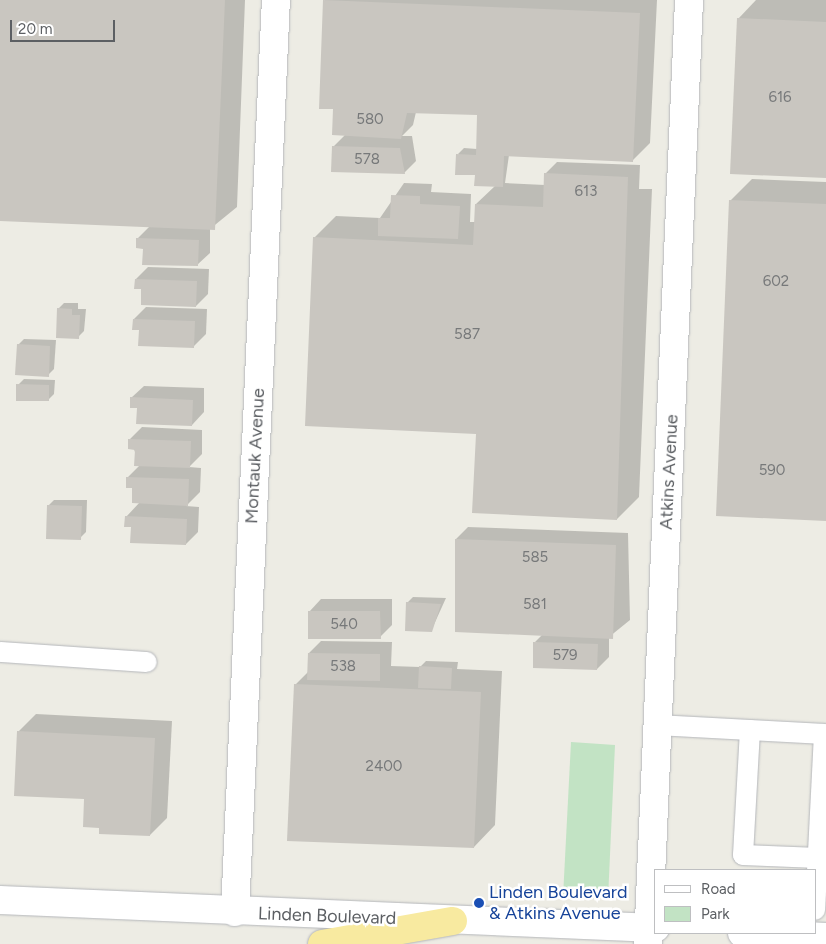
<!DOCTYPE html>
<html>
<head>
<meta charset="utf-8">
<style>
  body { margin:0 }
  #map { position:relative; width:826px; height:944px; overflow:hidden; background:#edece4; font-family:Figtree,sans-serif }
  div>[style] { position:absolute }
  .green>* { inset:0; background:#c2e3c4 }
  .shadow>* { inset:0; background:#0003 }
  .building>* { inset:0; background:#c9c6c0 }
  .roads { filter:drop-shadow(0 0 1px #b4b6ba) drop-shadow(0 0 1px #b4b6ba) }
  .service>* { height:20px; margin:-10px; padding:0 10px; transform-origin:10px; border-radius:10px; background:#fff }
  .minor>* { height:28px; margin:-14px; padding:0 14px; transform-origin:14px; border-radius:14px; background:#fff }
  .tertiary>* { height:28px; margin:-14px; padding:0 14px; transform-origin:14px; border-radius:14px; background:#fff }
  .trunk>* { height:28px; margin:-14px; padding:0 14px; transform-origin:14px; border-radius:14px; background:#f8eaa0 }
  .dots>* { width:14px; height:14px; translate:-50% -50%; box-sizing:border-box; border:2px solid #fff; border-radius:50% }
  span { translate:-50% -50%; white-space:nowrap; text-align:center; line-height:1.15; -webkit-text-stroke:5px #fff; paint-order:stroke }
  .number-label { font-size:15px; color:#77797a }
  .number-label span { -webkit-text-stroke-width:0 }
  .street-label { font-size:18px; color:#5c5f63 }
  .transit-label { font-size:18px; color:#164399 }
  .left { translate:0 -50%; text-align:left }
  .legend { position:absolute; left:654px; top:869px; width:162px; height:65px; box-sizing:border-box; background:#fff; border:1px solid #bebfc1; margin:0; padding:6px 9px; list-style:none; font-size:15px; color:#5c5f63 }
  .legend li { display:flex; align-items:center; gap:10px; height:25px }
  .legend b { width:25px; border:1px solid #bebfc1 }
  .scale { position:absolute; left:10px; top:20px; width:105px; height:22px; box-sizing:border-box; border:2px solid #5c5f63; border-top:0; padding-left:6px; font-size:15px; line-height:18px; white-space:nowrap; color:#5c5f63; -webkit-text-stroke:4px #fff; paint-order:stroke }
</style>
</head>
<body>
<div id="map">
  <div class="green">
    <div style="clip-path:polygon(571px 742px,615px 745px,608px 899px,563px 897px)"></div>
  </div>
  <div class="shadow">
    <div style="clip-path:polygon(0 0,245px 0,237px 207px,210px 229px,210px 253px,197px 265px,144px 247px,137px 239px,150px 226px,0 220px)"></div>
    <div style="clip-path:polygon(325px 0,657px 0,650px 143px,633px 160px,509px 155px,505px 183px,545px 185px,545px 174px,557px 162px,640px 165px,639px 189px,652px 189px,639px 497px,617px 519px,477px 433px,314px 238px,336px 216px,380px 218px,404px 183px,432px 184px,431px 192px,471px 194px,470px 222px,475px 222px,476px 204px,495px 186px,458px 154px,464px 148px,477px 149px,479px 114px,416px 112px,413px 125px,402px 136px,412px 136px,416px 161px,404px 173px,333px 147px,345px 135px,336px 108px,320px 108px)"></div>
    <div style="clip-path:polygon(756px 0,826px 0,826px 177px,738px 19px)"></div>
    <div style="clip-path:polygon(752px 179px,826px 182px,826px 520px,730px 201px)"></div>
    <div style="clip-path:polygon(148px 267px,209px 269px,208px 294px,196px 306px,143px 288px,136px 279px)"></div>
    <div style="clip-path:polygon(64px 303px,78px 303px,78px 309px,86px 309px,84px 331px,78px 337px,58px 309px)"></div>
    <div style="clip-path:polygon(146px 307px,207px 309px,206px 334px,194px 346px,140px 328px,134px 319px)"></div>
    <div style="clip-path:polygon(24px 339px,56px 340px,54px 369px,48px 375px,18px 345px)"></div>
    <div style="clip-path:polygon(24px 379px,55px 380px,54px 394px,48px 400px,18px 385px)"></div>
    <div style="clip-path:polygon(144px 386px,204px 388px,204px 412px,192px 425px,138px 407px,131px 398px)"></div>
    <div style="clip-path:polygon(142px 427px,202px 430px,202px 454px,189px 467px,201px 468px,200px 492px,186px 506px,199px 507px,198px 532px,186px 544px,132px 526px,126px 517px,140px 502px,127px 478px,140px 465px,130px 439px)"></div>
    <div style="clip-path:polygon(54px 500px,87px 500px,86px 532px,80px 538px,48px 506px)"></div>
    <div style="clip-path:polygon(468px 527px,628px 533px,630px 620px,609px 637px,609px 657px,597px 669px,535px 642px,542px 635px,455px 570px,456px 539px)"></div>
    <div style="clip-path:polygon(413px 597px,446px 598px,431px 631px,407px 603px)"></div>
    <div style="clip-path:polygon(321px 599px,392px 599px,392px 625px,380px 637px,309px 612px)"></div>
    <div style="clip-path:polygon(321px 641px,392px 642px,391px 666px,420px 667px,426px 661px,458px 662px,457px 669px,502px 671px,495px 825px,474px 847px,295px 685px,308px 672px,309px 653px)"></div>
    <div style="clip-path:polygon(36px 714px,172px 721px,167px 818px,150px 835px,86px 798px,18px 732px)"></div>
  </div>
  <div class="building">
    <div style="clip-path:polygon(0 0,225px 0,215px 230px,0 221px)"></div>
    <div style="clip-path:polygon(323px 0,640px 13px,633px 162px,504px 156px,503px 187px,474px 186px,475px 175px,455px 175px,456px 154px,476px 155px,477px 115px,407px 113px,401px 139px,332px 135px,333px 109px,319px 109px)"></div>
    <div style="clip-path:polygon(737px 18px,826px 22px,826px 178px,730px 174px)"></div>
    <div style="clip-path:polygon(332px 146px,400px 148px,405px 174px,331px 172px)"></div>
    <div style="clip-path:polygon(544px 173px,628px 177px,617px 520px,472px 513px,476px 434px,305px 426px,313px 237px,473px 245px,475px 204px,543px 207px)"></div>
    <div style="clip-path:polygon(391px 195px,420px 196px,420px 204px,460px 206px,458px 239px,378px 236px,378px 218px,390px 218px)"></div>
    <div style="clip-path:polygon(729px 200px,826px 204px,826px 521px,716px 516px)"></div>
    <div style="clip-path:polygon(136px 238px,199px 240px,198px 266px,142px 265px,143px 249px,136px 248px)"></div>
    <div style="clip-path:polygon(135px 279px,197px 281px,196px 307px,141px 305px,141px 289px,134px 289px)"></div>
    <div style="clip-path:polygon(57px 308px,72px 309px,72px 315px,80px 315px,79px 339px,56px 338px)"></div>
    <div style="clip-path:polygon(133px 319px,195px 321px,194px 348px,138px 346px,139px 330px,132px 330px)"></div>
    <div style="clip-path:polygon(17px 344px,50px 346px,49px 377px,15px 375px)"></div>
    <div style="clip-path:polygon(16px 384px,49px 385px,49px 401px,16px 401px)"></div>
    <div style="clip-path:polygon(130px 397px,193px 400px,192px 426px,136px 424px,137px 408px,130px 408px)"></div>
    <div style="clip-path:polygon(128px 439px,191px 441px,190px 468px,134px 466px,135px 450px,128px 449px)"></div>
    <div style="clip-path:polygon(126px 477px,189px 479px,188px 506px,132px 503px,132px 488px,126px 488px)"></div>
    <div style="clip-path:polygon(47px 505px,82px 506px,81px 540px,46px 539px)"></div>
    <div style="clip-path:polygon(125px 516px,187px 519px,186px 545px,130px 543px,131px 527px,124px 527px)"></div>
    <div style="clip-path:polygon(455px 539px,616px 545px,613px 639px,455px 632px)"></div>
    <div style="clip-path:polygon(406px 602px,441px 604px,432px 632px,405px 631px)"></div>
    <div style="clip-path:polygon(308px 611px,380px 611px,381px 639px,308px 639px)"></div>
    <div style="clip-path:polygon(533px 642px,598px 644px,597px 670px,533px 668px)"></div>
    <div style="clip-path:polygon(308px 653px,380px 654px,380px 681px,307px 680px)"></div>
    <div style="clip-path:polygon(419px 666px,452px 668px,451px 689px,418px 688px)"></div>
    <div style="clip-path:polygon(294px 684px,481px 692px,474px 848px,287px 841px)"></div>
    <div style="clip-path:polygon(17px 731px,155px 738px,150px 836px,99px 834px,99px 828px,83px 827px,84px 799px,14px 796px)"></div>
  </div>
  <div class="roads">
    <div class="service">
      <div style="left:0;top:652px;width:147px;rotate:3.9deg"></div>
      <div style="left:657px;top:725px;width:167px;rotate:3.1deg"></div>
      <div style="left:824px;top:734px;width:176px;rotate:92.9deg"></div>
      <div style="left:750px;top:730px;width:125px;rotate:93.2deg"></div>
      <div style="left:743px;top:855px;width:75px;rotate:2.3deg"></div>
    </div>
    <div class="minor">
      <div style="left:235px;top:912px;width:913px;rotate:-87.43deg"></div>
      <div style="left:648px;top:944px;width:945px;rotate:-87.51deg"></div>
    </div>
    <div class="tertiary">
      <div style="left:0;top:900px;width:656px;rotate:2.45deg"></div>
      <div style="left:742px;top:933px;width:84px;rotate:2.7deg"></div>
    </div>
    <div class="trunk">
      <div style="left:322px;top:944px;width:133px;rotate:-10deg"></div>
    </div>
  </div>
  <div class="dots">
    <div style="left:479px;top:903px;background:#1a4fb4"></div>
  </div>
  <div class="number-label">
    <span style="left:780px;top:98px">616</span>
    <span style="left:370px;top:120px">580</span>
    <span style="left:367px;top:160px">578</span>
    <span style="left:586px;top:192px">613</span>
    <span style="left:776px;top:282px">602</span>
    <span style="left:467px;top:335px">587</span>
    <span style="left:772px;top:471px">590</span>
    <span style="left:535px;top:558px">585</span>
    <span style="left:535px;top:605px">581</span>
    <span style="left:344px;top:625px">540</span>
    <span style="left:565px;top:656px">579</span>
    <span style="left:343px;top:667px">538</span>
    <span style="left:384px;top:767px">2400</span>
  </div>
  <div class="street-label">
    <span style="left:255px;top:456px;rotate:-87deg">Montauk Avenue</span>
    <span style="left:669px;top:472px;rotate:-87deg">Atkins Avenue</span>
    <span style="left:327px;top:916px;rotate:2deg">Linden Boulevard</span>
  </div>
  <div class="transit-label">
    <span class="left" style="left:489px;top:903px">Linden Boulevard<br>&amp; Atkins Avenue</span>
  </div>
  <ul class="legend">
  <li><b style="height:6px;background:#fff"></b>Road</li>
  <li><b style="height:14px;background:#c2e3c4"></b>Park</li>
  </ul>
  <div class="scale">20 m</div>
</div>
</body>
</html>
